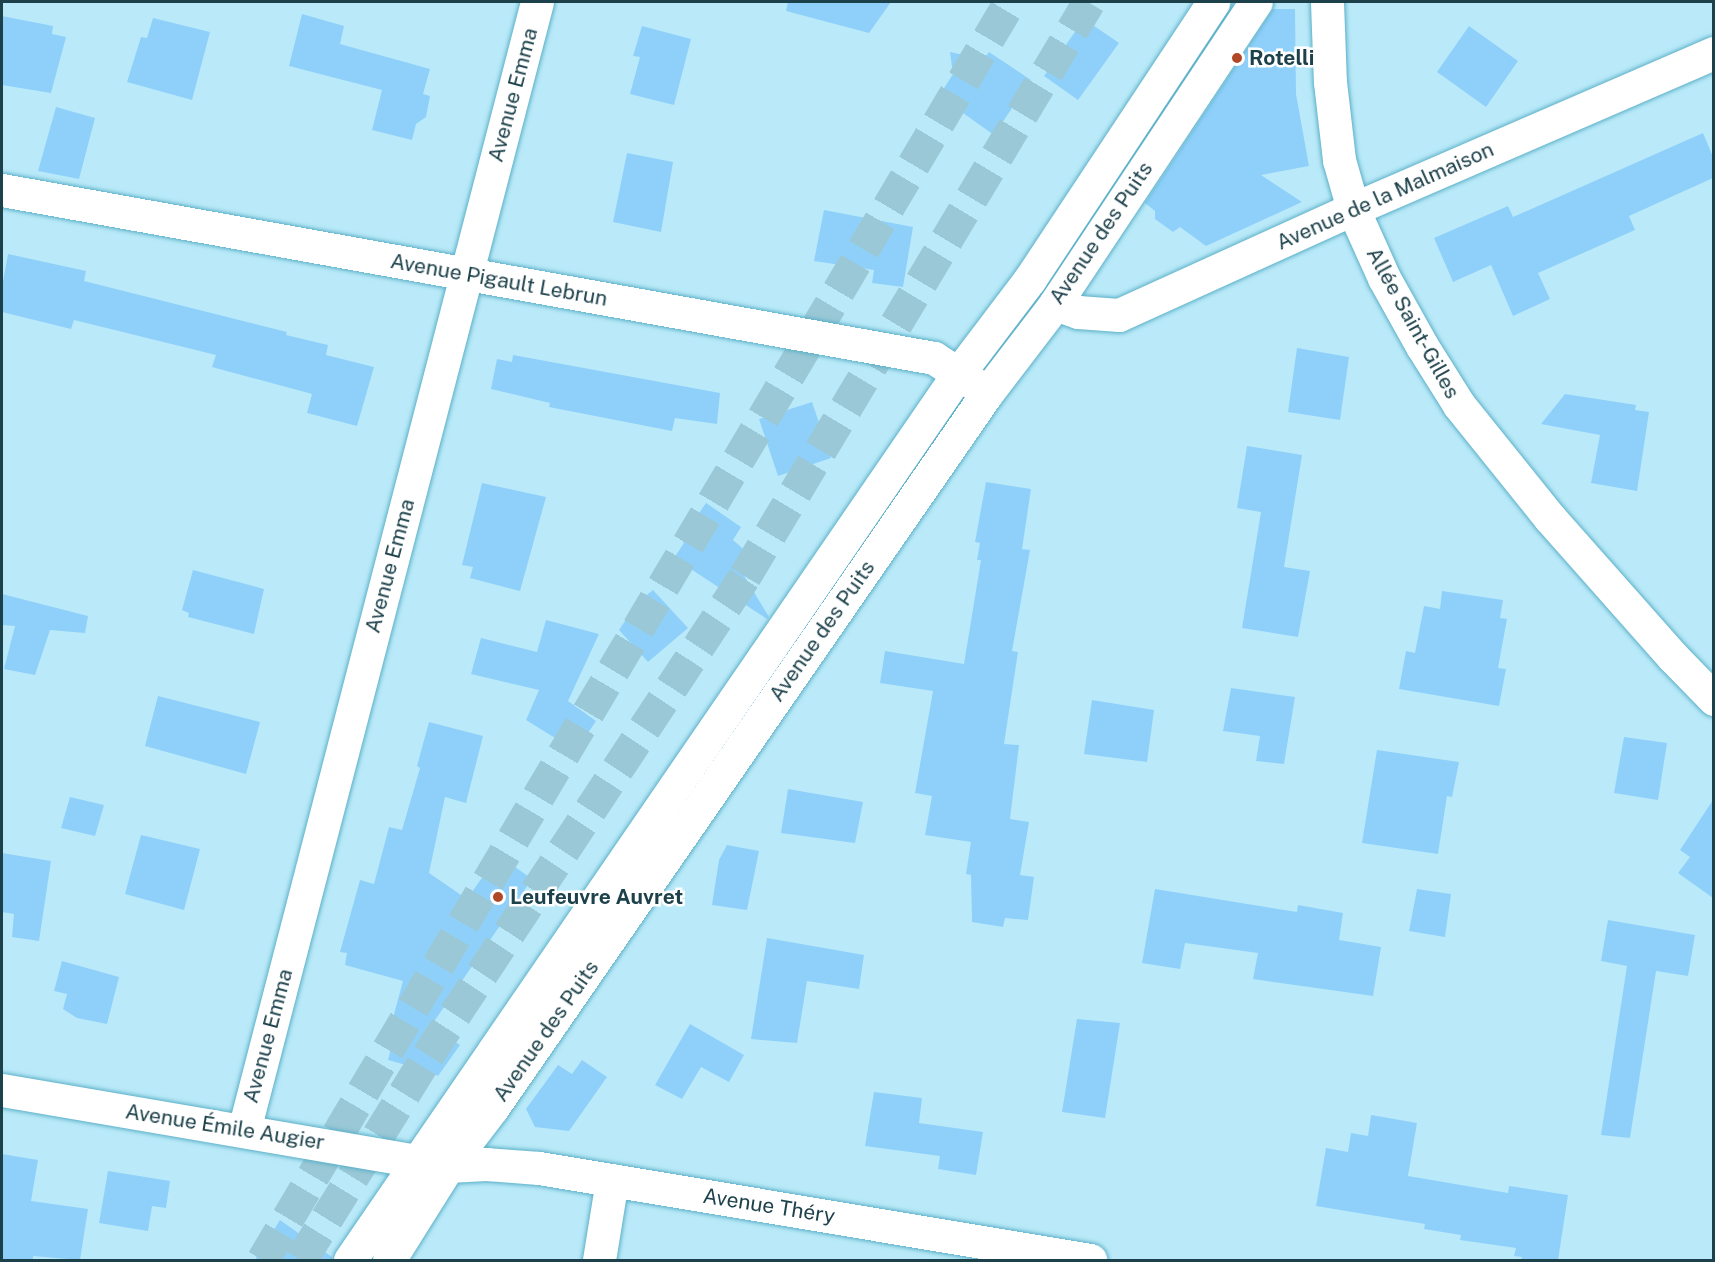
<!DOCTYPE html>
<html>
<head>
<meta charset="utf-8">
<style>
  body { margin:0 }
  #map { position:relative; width:1715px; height:1262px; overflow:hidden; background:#baeaf9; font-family:"Public Sans",sans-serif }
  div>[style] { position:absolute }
  .building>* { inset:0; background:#8fd0fa }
  .highway-tunnel>* { height:33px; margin-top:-16.5px; transform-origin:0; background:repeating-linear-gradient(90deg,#9bc8d6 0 33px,transparent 0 49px) }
  .roads { filter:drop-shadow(0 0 2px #5cb0c8) drop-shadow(0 0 2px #5cb0c8) }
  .minor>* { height:33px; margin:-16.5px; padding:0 16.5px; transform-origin:16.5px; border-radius:16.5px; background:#fff }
  .dots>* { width:16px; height:16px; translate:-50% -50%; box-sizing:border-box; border:3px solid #fff; border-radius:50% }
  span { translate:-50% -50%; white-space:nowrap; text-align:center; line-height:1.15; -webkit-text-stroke:5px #fff; paint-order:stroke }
  .poi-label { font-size:21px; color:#1d414b; font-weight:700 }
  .left { translate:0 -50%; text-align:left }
  .street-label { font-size:21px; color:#1d414b }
  .frame { position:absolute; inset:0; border:3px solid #1d414b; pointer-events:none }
</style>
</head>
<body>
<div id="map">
  <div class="building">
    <div style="clip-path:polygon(788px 2px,891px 2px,869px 33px,786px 11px)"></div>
    <div style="clip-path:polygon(1273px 9px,1295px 9px,1296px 94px,1309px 166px,1261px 175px,1302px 202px,1206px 246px,1180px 227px,1173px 232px,1155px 219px,1155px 211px,1145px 203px)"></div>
    <div style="clip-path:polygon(302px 14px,344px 26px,340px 44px,430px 69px,423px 94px,430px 96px,426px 117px,416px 124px,412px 140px,372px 130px,382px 90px,289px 66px)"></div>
    <div style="clip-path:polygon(2px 16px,53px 26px,52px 34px,66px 37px,51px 93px,2px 85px)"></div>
    <div style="clip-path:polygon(153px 18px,210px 32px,192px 100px,127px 82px,141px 37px,147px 38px)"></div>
    <div style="clip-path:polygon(1084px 19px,1119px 43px,1078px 100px,1044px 76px)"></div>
    <div style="clip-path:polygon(642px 26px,691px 39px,674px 105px,630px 94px,640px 57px,633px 56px)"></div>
    <div style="clip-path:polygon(1469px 26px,1518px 61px,1486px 107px,1437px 72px)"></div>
    <div style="clip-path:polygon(950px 52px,973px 57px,981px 63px,989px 52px,1031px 80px,994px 135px,939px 96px,953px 74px)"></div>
    <div style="clip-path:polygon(56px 107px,95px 118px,79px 179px,38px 171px)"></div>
    <div style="clip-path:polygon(1703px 133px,1713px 157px,1713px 178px,1629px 216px,1635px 230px,1538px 273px,1550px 299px,1513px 316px,1491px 265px,1453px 282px,1434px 238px,1508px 206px,1513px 217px)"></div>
    <div style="clip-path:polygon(627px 153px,673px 162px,661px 232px,613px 222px)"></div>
    <div style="clip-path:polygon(824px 210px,913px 227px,903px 287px,872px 283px,874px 270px,814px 261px)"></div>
    <div style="clip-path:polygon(8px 254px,86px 271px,84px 281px,287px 332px,286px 335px,328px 345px,326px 355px,374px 367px,357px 426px,307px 413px,312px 394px,212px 367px,216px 355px,74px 320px,71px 329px,2px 312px,2px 287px)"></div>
    <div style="clip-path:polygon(1297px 348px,1349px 357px,1340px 420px,1288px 412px)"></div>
    <div style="clip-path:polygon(513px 355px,720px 393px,717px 424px,675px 418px,672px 431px,549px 407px,550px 403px,491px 389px,497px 359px,512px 362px)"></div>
    <div style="clip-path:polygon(1565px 394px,1636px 405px,1635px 410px,1649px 412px,1637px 491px,1591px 483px,1600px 435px,1541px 424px)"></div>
    <div style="clip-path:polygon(812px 402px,831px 458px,778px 476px,759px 419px)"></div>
    <div style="clip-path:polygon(1247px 446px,1302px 455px,1284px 567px,1310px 571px,1298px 637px,1242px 628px,1261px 512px,1237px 508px)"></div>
    <div style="clip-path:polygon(986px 482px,1031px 489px,1022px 549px,1030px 550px,1012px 651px,1018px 652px,1004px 744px,1019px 745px,1010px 819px,1029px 822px,1020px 875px,1034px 877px,1028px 920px,1005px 918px,1003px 927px,972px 922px,971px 875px,966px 874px,971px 842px,925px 835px,932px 796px,915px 793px,933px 691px,880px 683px,885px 651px,964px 664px,981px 560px,977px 560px,980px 543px,975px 542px)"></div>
    <div style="clip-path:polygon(482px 483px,546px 497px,520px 591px,470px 578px,473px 567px,462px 565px)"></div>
    <div style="clip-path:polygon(706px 503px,741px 527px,733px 540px,748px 553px,739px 567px,769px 617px,767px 619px,674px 558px,684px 543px,681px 539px)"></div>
    <div style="clip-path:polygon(193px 570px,264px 589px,254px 634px,188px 617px,189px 613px,182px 610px)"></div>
    <div style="clip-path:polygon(653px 590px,688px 628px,648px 662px,619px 630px,637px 603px)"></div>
    <div style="clip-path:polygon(1442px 591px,1503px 600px,1500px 618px,1507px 619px,1498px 668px,1506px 669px,1499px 706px,1399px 689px,1406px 651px,1415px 653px,1424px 606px,1440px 609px)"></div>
    <div style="clip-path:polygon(2px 594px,88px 616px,85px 633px,50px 630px,35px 675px,4px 669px,15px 626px,2px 625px)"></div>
    <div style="clip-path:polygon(546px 620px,599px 634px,568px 701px,596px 721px,576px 751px,526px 720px,539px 690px,471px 674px,481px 638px,537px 652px)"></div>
    <div style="clip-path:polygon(1231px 688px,1295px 697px,1284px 764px,1256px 761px,1260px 736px,1223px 731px)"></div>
    <div style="clip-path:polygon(158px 696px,260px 722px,246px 774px,145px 746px)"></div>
    <div style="clip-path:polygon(1092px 700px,1154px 710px,1147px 762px,1084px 754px)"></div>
    <div style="clip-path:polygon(429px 722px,483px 736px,466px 803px,445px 797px,429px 873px,467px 899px,498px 855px,532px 879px,431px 1026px,460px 1045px,438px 1076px,428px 1071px,388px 1060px,398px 1020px,393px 1018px,403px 981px,345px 965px,347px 953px,340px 952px,360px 880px,374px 884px,389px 827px,402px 830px,420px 768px,417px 766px)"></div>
    <div style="clip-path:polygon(1624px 737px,1667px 743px,1658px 800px,1614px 793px)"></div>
    <div style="clip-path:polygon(1377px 750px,1459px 762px,1452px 797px,1447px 796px,1438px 854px,1362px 843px)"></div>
    <div style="clip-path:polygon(788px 789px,863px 802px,855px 843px,781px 833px)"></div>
    <div style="clip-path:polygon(70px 797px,104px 805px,95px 836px,61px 828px)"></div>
    <div style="clip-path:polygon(1713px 800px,1713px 898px,1678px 873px,1690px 857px,1680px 850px)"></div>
    <div style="clip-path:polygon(141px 835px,200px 849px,184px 910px,125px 894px)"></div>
    <div style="clip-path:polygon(727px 845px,759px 851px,747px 910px,712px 905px,719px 860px)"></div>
    <div style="clip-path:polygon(2px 853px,51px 861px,39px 941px,12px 937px,14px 914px,2px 912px)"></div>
    <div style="clip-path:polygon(1155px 889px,1297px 912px,1298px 905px,1343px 913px,1339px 940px,1381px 947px,1373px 996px,1253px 979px,1258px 953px,1185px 943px,1180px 969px,1142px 963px)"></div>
    <div style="clip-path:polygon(1417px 889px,1451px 894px,1445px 937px,1409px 931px)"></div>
    <div style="clip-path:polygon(1608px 920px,1695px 935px,1688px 976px,1656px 971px,1630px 1138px,1601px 1135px,1627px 966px,1601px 961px)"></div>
    <div style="clip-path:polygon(767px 938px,864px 955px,859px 989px,807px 981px,797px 1043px,751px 1039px)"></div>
    <div style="clip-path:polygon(62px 961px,119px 977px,107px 1024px,77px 1018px,63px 1009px,67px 994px,54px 991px)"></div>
    <div style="clip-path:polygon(1077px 1019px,1120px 1023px,1105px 1118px,1062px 1112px)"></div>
    <div style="clip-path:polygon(690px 1024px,744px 1055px,729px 1082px,701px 1067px,682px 1099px,655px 1085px)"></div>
    <div style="clip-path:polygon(582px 1060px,607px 1077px,569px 1131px,535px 1127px,526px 1109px,558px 1065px,572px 1074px)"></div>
    <div style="clip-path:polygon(874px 1092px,922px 1098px,919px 1123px,983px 1132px,976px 1175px,938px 1169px,940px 1156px,865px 1146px)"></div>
    <div style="clip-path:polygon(1371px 1115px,1417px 1123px,1408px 1176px,1508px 1193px,1509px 1186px,1568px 1195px,1558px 1260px,1521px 1260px,1522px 1257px,1514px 1256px,1516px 1248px,1460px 1240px,1461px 1235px,1424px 1229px,1425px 1224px,1316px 1206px,1326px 1148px,1348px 1152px,1351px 1133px,1368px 1136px)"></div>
    <div style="clip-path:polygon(2px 1154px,38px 1160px,31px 1201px,88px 1209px,80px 1260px,33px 1256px,33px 1260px,2px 1260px)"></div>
    <div style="clip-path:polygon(108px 1171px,170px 1181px,166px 1208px,152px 1206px,148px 1231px,99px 1223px)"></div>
    <div style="clip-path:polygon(280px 1220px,332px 1257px,332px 1260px,255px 1260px)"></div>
  </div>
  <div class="highway-tunnel">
    <div style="left:263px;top:1260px;width:1463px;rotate:-59.3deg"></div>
    <div style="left:301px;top:1260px;width:241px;rotate:-58.2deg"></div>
    <div style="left:428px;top:1055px;width:574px;rotate:-56.5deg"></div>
    <div style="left:745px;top:576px;width:669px;rotate:-59.07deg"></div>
  </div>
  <div class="roads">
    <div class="minor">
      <div style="left:1327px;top:2px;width:80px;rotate:87.9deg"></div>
      <div style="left:1330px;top:82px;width:79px;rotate:83.4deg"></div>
      <div style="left:1339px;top:160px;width:51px;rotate:74.1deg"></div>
      <div style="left:1353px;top:209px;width:76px;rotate:65.8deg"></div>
      <div style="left:1384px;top:278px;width:78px;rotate:60.8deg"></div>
      <div style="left:1422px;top:346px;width:70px;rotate:57.9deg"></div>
      <div style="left:1459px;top:405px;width:144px;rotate:51.2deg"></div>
      <div style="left:1549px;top:517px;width:187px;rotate:48.5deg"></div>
      <div style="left:1673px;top:657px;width:59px;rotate:45.7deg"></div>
      <div style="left:2px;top:190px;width:947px;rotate:10.22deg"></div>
      <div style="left:934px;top:358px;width:50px;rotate:32.7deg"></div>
      <div style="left:1055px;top:304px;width:24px;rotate:19deg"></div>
      <div style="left:1078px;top:312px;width:41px;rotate:4.2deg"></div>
      <div style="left:1119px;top:315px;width:257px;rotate:-24.4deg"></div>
      <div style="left:1353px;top:209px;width:393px;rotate:-23.4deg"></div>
      <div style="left:2px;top:1090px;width:452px;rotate:9.7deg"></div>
      <div style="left:448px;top:1166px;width:38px;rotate:-3deg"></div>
      <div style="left:486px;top:1164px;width:53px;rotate:4.3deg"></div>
      <div style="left:539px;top:1168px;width:559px;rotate:9.48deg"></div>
      <div style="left:244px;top:1130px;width:1165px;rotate:-75.44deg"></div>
      <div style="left:350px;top:1260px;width:1075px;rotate:-55.54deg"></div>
      <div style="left:958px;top:374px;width:119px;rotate:-52.8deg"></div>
      <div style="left:1030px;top:279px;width:332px;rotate:-56.5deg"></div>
      <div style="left:389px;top:1260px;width:111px;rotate:-57.9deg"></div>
      <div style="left:448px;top:1166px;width:74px;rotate:-52.7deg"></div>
      <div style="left:493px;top:1107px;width:868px;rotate:-55.32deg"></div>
      <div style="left:987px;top:393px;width:112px;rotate:-52.6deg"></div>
      <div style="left:1055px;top:304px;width:363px;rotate:-56.4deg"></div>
      <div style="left:599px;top:1260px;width:81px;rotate:-80.8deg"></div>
    </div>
  </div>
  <div class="dots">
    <div style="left:1237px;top:58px;background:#b04825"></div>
    <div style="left:498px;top:897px;background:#b04825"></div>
  </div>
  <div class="poi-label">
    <span class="left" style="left:1249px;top:58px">Rotelli</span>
    <span class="left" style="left:510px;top:897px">Leufeuvre Auvret</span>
  </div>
  <div class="street-label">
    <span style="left:513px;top:95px;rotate:-75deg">Avenue Emma</span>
    <span style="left:1385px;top:196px;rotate:-24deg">Avenue de la Malmaison</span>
    <span style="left:1101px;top:233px;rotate:-56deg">Avenue des Puits</span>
    <span style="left:499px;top:280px;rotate:10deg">Avenue Pigault Lebrun</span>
    <span style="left:1413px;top:323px;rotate:61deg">Allée Saint-Gilles</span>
    <span style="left:390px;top:566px;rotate:-75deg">Avenue Emma</span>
    <span style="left:822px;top:631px;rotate:-55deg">Avenue des Puits</span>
    <span style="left:546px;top:1031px;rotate:-55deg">Avenue des Puits</span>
    <span style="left:268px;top:1036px;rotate:-75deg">Avenue Emma</span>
    <span style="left:225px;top:1127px;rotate:9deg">Avenue Émile Augier</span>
    <span style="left:769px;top:1206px;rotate:9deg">Avenue Théry</span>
  </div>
  <div class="frame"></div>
</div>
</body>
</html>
